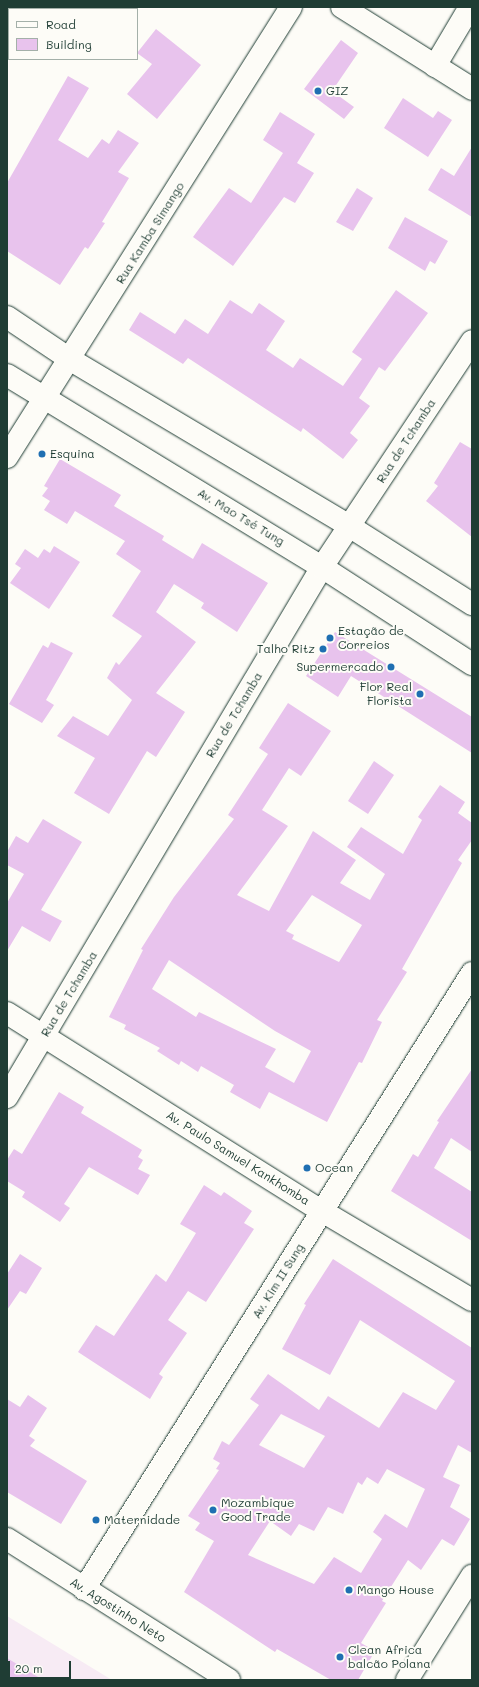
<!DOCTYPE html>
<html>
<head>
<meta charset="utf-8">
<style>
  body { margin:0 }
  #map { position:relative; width:479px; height:1687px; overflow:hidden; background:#fdfcf7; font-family:Mali,sans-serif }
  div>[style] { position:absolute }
  .built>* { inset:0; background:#f7ebf4 }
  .building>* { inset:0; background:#e8c3ed }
  .roads { filter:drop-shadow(0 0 1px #1f3d34) drop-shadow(0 0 1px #1f3d34) }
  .street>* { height:22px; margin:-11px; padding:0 11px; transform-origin:11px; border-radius:11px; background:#fdfcf7 }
  .secondary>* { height:22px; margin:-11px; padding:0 11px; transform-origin:11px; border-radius:11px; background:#fdfcf7 }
  .dots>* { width:11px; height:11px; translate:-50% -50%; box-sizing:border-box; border:2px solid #fdfcf7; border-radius:50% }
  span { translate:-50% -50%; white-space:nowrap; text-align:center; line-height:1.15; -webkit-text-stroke:4px #fdfcf7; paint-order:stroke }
  .poi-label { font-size:12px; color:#1f3d34 }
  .left { translate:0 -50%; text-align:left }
  .right { translate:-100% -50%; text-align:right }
  .street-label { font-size:12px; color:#1f3d34 }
  .frame { position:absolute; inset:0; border:8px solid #1f3d34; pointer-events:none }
  .legend { position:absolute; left:8px; top:8px; width:130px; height:52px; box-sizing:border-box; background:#fdfcf7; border:1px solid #a4b0a9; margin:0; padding:5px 7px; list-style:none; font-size:12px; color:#1f3d34 }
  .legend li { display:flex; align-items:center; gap:8px; height:20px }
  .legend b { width:20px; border:1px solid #a4b0a9 }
  .scale { position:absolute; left:8px; top:1661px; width:63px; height:18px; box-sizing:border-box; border:2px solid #1f3d34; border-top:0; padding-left:5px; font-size:12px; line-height:14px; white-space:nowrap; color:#1f3d34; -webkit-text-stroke:3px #fdfcf7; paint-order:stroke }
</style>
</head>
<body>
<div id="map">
  <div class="built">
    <div style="clip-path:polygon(7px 1616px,112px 1680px,7px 1680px)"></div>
  </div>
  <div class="building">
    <div style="clip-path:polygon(156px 29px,201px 65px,157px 119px,127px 94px,152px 64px,137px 53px)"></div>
    <div style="clip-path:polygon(341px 40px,358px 53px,332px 91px,354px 107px,344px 119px,304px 89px)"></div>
    <div style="clip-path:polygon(68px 76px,89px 88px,58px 140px,88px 158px,102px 139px,109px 144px,118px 130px,139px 143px,118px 172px,129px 178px,102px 222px,105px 223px,88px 249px,85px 247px,60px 285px,7px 251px,7px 183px)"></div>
    <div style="clip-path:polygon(403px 98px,433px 118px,438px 111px,452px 120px,428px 157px,384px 128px)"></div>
    <div style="clip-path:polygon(280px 112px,315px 134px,297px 163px,314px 173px,295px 203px,284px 197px,233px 266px,193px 237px,229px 188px,251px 203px,283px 153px,263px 140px)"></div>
    <div style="clip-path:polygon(472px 147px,472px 217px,428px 190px,441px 168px,454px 176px)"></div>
    <div style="clip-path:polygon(357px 188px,373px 198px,353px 231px,336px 222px)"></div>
    <div style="clip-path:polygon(405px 217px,448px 241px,435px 264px,430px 261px,425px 271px,388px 248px)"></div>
    <div style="clip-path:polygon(396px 290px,428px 313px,385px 371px,379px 367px,359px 398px,370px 406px,350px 433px,358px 440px,343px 459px,303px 428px,301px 432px,188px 358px,183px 364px,129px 330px,140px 312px,175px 334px,185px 319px,208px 334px,230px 300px,252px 314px,259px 303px,285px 321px,266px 350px,293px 368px,300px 358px,343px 386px,362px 359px,352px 352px)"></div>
    <div style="clip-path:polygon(460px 442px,472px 449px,472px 537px,426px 501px,438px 486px,434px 483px)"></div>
    <div style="clip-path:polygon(60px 459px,121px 495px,114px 506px,164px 536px,162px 540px,193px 559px,202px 543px,268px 583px,237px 632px,201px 608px,204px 603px,174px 584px,156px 612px,196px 642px,156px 693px,185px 712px,156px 757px,147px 751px,109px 814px,74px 793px,95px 758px,57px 736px,73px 716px,108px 736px,132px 700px,107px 678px,116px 662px,119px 665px,142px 636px,112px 616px,141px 571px,116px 554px,125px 541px,75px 511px,67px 524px,44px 510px,50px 501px,42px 496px,48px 488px,44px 486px)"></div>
    <div style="clip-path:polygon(54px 546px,80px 562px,49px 609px,10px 583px,21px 568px,15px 564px,25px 549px,38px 558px,44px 549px,50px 553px)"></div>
    <div style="clip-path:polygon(335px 632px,472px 717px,472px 753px,351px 676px,338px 697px,306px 676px)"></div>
    <div style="clip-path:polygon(51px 642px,73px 653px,46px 700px,54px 705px,42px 723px,9px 704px,43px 645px,48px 648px)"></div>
    <div style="clip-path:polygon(evenodd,288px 703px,331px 731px,301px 776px,289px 768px,262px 810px,288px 826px,237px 895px,269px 911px,313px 831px,356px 860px,340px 883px,370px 900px,385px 874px,347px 847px,361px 827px,403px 854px,422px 820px,418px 817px,440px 785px,465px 802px,458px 813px,472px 823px,472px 840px,458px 860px,462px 863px,402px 969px,407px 972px,377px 1020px,382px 1022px,362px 1063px,359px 1062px,327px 1122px,269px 1092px,260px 1109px,230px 1092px,234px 1085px,201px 1066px,198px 1072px,181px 1061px,179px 1065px,157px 1051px,160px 1048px,124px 1029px,126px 1025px,109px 1017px,143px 950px,141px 949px,174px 897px,234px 819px,228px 815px,268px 754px,259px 748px,288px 703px,312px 895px,362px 925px,339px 962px,292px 939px,294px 935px,286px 931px,312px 895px,288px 703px,169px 960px,275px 1031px,311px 1051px,294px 1083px,265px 1067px,276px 1049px,199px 1012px,196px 1017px,152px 989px,169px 960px)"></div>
    <div style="clip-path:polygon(374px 761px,394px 775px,368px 814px,348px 801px)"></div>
    <div style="clip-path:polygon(43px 819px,82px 842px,41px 910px,62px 921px,50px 942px,22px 926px,7px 951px,7px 903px,24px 874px,7px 865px,7px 852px,16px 836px,28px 843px)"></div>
    <div style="clip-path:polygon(472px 1069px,472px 1152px,451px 1138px,434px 1168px,472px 1192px,472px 1241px,391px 1191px,413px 1154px,418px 1157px,439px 1122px,437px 1121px)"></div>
    <div style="clip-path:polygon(59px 1092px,84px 1107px,81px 1113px,142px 1150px,138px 1157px,143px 1160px,138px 1169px,150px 1175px,138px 1195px,89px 1167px,64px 1204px,70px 1208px,60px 1222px,22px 1197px,25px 1192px,7px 1181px,7px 1160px,14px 1149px,22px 1154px)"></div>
    <div style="clip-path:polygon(204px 1185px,221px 1196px,224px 1192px,252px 1211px,244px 1223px,254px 1229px,206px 1302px,188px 1291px,168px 1320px,187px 1333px,159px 1374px,163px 1377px,150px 1399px,78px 1352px,96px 1325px,114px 1336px,156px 1274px,166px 1282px,196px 1233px,180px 1224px)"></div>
    <div style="clip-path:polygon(20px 1254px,42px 1268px,26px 1294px,20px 1291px,7px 1310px,7px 1274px)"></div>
    <div style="clip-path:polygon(evenodd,333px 1259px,472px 1348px,472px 1453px,458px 1445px,443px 1477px,460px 1485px,450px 1507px,470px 1519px,454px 1546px,442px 1539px,421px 1570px,408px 1560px,382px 1601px,386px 1603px,361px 1643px,375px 1651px,358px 1680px,331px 1680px,277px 1649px,275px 1652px,184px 1592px,214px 1541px,195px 1530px,200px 1523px,188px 1516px,219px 1470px,216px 1469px,220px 1463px,213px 1459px,222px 1441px,229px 1445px,259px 1405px,250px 1399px,268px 1374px,319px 1410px,328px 1396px,379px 1428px,403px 1392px,436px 1410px,455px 1381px,360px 1320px,330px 1375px,282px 1349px,306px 1305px,304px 1304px,333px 1259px,281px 1414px,325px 1436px,304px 1468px,259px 1445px,281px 1414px,333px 1259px,387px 1469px,425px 1489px,407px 1528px,385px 1514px,373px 1532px,382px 1539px,361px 1573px,334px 1557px,314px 1584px,248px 1555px,270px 1521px,291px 1536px,299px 1524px,314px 1531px,328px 1507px,343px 1514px,358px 1482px,362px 1485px,367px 1477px,378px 1484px,387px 1469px)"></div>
    <div style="clip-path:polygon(28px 1395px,47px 1408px,29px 1436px,35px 1440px,30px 1446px,87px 1481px,61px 1524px,7px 1492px,7px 1399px,20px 1407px)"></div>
    <div style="clip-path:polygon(7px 1658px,43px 1680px,7px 1680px)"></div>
  </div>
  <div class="roads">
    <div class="street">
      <div style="left:342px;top:7px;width:154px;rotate:32.2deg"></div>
      <div style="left:435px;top:66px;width:69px;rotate:-59.3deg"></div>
      <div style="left:7px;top:457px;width:532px;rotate:-57.74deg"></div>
      <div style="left:7px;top:1013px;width:372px;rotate:32.2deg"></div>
      <div style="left:322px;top:1211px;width:174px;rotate:30.7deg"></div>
      <div style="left:7px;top:1097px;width:617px;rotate:-59.28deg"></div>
      <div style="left:322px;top:567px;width:271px;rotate:-56.4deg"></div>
      <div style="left:7px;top:1539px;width:263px;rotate:32.4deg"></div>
      <div style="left:84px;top:1589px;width:728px;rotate:-57.79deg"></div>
      <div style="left:407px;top:1680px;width:123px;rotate:-58deg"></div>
    </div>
    <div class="secondary">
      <div style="left:7px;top:317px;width:77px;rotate:33.9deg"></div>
      <div style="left:71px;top:360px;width:324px;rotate:30.8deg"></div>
      <div style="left:349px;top:526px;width:146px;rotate:32.4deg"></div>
      <div style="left:7px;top:375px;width:369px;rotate:31.4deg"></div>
      <div style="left:322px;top:567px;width:179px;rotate:32.9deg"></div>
    </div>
  </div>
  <div class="dots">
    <div style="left:318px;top:91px;background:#1f6fb2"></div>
    <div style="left:42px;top:454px;background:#1f6fb2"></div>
    <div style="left:330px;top:638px;background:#1f6fb2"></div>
    <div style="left:323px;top:649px;background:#1f6fb2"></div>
    <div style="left:391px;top:667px;background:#1f6fb2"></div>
    <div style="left:420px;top:694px;background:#1f6fb2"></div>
    <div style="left:307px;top:1168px;background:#1f6fb2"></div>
    <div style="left:213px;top:1510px;background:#1f6fb2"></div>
    <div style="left:96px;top:1520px;background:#1f6fb2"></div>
    <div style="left:349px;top:1590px;background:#1f6fb2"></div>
    <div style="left:340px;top:1657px;background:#1f6fb2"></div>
  </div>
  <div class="poi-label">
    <span class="left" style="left:326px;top:91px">GIZ</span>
    <span class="left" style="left:50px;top:454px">Esquina</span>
    <span class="left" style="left:338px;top:638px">Estação de<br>Correios</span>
    <span class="right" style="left:315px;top:649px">Talho Ritz</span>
    <span class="right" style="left:383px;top:667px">Supermercado</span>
    <span class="right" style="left:412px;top:694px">Flor Real<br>Florista</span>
    <span class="left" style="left:315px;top:1168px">Ocean</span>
    <span class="left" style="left:221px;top:1510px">Mozambique<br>Good Trade</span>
    <span class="left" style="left:104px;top:1520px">Maternidade</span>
    <span class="left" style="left:357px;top:1590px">Mango House</span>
    <span class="left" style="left:348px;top:1657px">Clean Africa<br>balcão Polana</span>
  </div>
  <div class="street-label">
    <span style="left:150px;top:233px;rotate:-58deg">Rua Kamba Simango</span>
    <span style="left:406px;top:441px;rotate:-57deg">Rua de Tchamba</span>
    <span style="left:241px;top:517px;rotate:31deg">Av. Mao Tsé Tung</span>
    <span style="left:234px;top:715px;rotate:-59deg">Rua de Tchamba</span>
    <span style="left:69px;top:994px;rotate:-59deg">Rua de Tchamba</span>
    <span style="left:238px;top:1158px;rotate:32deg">Av. Paulo Samuel Kankhomba</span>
    <span style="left:278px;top:1281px;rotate:-58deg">Av. Kim II Sung</span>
    <span style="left:118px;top:1610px;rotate:32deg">Av. Agostinho Neto</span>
  </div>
  <div class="frame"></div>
  <ul class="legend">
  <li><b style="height:5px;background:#fdfcf7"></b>Road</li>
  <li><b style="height:11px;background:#e8c3ed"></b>Building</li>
  </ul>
  <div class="scale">20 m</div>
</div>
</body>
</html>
